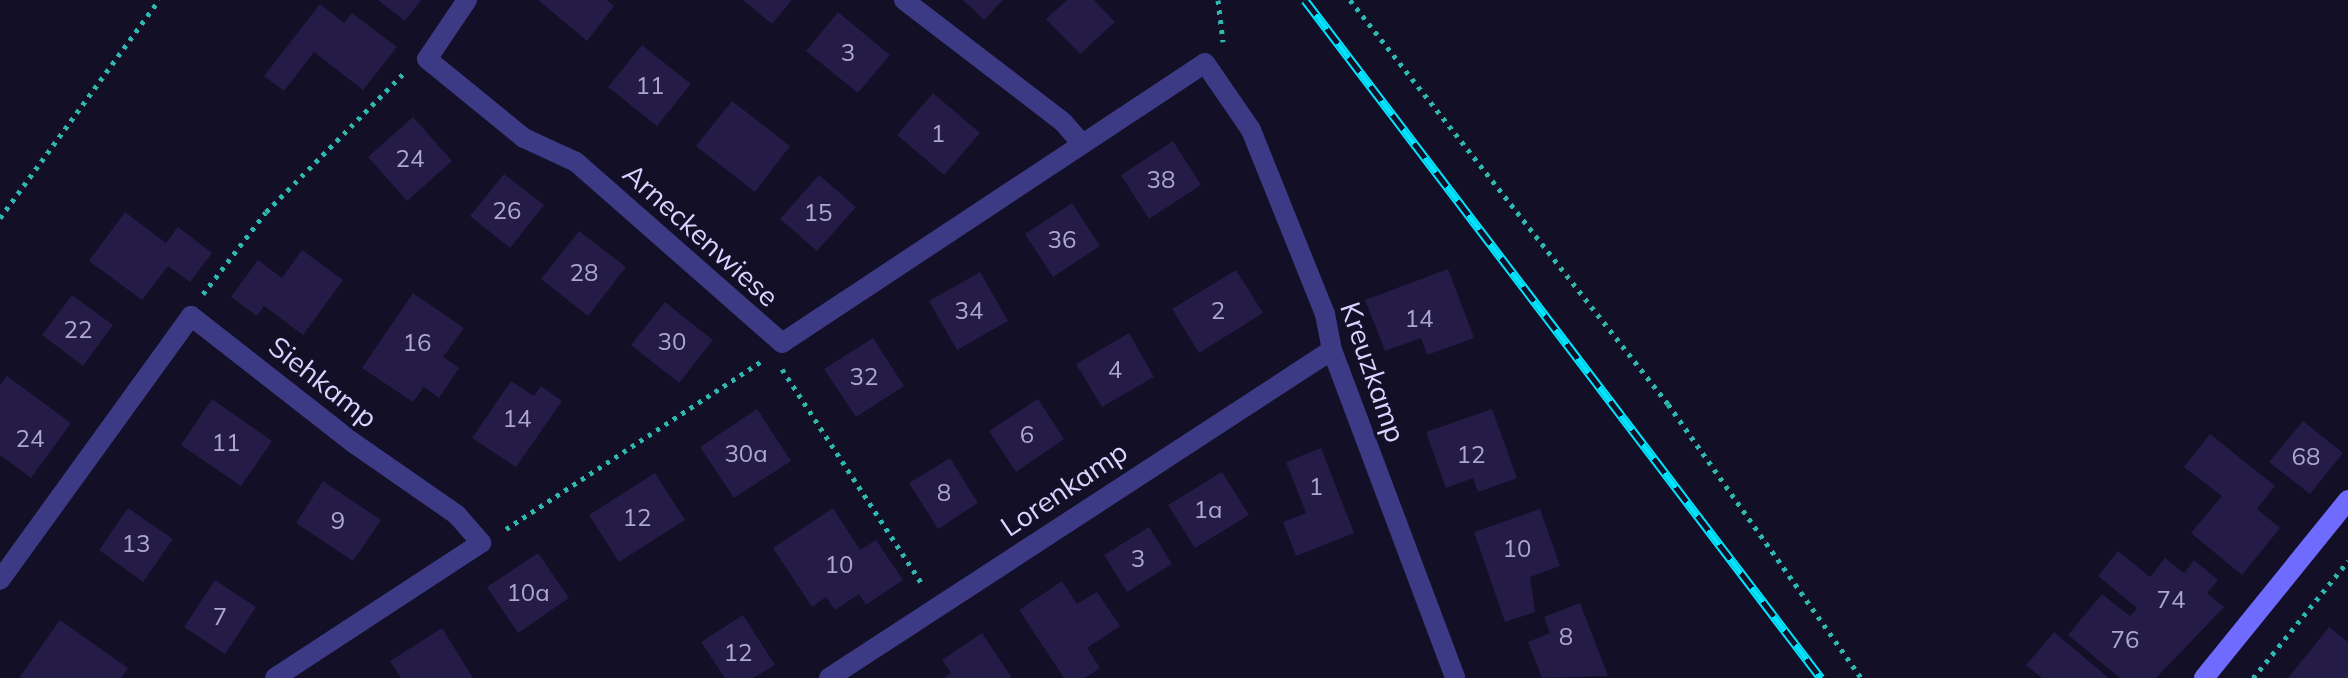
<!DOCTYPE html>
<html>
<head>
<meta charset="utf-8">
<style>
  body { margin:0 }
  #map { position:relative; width:2348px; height:678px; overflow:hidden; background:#130f26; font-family:Mulish,sans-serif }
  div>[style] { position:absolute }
  .building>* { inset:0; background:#241b47 }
  .path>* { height:5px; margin-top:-2.5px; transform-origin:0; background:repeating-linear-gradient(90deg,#2fb8b0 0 4px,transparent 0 10px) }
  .minor>* { height:20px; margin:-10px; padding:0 10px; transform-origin:10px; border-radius:10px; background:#3d3a85 }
  .secondary>* { height:20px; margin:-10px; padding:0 10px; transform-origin:10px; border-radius:10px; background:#6f6bff }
  .rail>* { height:9px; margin-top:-4.5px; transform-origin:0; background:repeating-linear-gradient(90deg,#130f26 0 18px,#00e5ff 0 36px); box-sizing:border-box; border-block:2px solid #00e5ff }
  span { translate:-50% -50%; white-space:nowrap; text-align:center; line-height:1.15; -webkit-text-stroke:7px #130f26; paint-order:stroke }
  .number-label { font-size:24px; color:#aca6d1 }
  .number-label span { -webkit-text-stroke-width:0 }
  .street-label { font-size:28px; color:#d9d4ff }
</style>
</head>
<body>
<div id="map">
  <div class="building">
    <div style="clip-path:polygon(378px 0,421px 0,405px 21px)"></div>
    <div style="clip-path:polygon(538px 0,607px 0,614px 6px,587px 41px)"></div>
    <div style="clip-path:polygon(743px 0,792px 0,772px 24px)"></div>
    <div style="clip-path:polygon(963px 0,1003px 0,984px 20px)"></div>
    <div style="clip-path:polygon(1067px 0,1094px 0,1115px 22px,1080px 54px,1046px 19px)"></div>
    <div style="clip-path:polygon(320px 4px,344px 23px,352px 13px,397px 47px,363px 90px,314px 52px,284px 91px,264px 76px)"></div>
    <div style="clip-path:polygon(838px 12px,890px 55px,858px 93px,806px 51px)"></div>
    <div style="clip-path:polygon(642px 45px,691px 84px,657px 126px,608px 87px)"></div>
    <div style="clip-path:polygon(933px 93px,980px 133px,944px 175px,897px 135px)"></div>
    <div style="clip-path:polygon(732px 101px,790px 146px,755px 192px,696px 146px)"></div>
    <div style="clip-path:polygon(413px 117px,452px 161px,407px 201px,368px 157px)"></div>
    <div style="clip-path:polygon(1173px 141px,1201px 185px,1149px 219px,1121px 175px)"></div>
    <div style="clip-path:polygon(504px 174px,544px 205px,510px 248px,470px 216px)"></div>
    <div style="clip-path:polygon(819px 175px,856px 207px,817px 251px,780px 219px)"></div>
    <div style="clip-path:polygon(1072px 203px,1100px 246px,1053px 277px,1025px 234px)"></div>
    <div style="clip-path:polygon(125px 212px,166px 243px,178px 227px,212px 253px,190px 282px,168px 266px,142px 300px,89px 261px)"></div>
    <div style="clip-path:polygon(579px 231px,626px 267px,588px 316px,541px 279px)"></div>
    <div style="clip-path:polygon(302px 250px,343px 280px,303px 335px,264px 306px,257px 316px,231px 297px,258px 260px,282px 278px)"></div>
    <div style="clip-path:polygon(1448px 269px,1474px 338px,1427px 355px,1421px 338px,1385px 351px,1365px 300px)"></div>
    <div style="clip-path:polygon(1236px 270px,1263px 313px,1199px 353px,1172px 309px)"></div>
    <div style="clip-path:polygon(980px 272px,1008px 321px,957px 350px,929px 301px)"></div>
    <div style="clip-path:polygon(413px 293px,464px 328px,443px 357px,459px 368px,439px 398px,424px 387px,413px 402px,362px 368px)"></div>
    <div style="clip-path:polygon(72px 295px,113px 325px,83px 366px,42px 335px)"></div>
    <div style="clip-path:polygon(665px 302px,713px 340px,679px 383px,631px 345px)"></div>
    <div style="clip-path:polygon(1129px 333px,1154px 377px,1102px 407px,1076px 364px)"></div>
    <div style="clip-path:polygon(873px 338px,904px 386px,856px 417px,824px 369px)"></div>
    <div style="clip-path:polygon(7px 376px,71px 423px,31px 478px,0 455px,0 385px)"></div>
    <div style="clip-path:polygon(511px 381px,534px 396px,541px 386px,562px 401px,516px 467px,472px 438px)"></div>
    <div style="clip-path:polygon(212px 399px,272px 441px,241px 486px,181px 445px)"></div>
    <div style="clip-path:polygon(1038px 399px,1064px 439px,1016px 472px,989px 431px)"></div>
    <div style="clip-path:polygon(757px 409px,791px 461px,734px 498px,700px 447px)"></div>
    <div style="clip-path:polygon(1492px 409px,1517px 478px,1478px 492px,1473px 478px,1446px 488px,1426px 432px)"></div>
    <div style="clip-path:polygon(2303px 421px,2343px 453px,2310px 494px,2269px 462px)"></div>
    <div style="clip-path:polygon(2210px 434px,2275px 486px,2257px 509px,2280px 528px,2242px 575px,2191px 533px,2222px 496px,2184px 467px)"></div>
    <div style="clip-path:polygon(1321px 448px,1354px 533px,1296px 556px,1283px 522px,1306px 513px,1286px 462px)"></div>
    <div style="clip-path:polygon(950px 458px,978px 503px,938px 529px,909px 483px)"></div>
    <div style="clip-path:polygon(1222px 472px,1249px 515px,1195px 548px,1168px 505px)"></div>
    <div style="clip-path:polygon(655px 473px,685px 520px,619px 562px,589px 515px)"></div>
    <div style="clip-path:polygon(323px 481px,381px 520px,353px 561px,296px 523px)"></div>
    <div style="clip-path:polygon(128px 508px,173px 539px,143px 582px,99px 550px)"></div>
    <div style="clip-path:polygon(833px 508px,860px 550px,876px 540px,903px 580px,866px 605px,859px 594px,835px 610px,826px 597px,812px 607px,773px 548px)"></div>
    <div style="clip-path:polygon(1540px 509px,1560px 566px,1530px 577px,1535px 612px,1505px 622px,1474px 532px)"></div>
    <div style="clip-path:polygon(1149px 527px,1172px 564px,1127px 592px,1104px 555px)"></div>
    <div style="clip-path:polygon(2118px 551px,2150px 577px,2165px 558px,2184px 573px,2194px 560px,2218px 580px,2207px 593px,2224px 607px,2156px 678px,2120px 678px,2068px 635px,2102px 594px,2130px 616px,2137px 608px,2098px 576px)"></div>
    <div style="clip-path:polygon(538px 553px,569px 598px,518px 633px,487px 587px)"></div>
    <div style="clip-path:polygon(215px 580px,256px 607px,225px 654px,184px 627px)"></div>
    <div style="clip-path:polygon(1062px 581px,1077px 604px,1097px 592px,1120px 626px,1087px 648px,1100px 668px,1085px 678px,1064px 678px,1019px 610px)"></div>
    <div style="clip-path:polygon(1580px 603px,1608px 676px,1542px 678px,1528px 642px,1550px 633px,1544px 617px)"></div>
    <div style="clip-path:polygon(743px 615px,775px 665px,753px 678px,725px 678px,701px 642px)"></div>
    <div style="clip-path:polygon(60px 620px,128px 668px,121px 678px,19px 678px)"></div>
    <div style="clip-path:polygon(2329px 627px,2348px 642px,2348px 678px,2288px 678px)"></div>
    <div style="clip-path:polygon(442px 628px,473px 678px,401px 678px,390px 661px)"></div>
    <div style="clip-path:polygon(2054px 632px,2109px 678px,2042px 678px,2026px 665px)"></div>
    <div style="clip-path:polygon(982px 633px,1012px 678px,944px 678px,951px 673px,942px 660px)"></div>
  </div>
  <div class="path">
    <div style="left:1218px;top:0;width:42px;rotate:83.2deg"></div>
    <div style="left:1350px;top:0;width:514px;rotate:51.79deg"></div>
    <div style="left:1668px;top:404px;width:335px;rotate:54.8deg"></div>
    <div style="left:0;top:218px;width:270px;rotate:-53.9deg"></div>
    <div style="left:203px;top:294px;width:103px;rotate:-52.5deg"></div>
    <div style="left:266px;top:212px;width:194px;rotate:-45.2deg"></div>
    <div style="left:782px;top:369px;width:258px;rotate:56.9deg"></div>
    <div style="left:506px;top:529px;width:306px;rotate:-33.3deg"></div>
    <div style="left:2253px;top:678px;width:151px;rotate:-50.9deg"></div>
  </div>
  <div class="minor">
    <div style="left:467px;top:0;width:71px;rotate:124.1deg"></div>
    <div style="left:427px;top:59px;width:125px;rotate:39.2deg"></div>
    <div style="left:524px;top:138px;width:57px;rotate:24.8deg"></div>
    <div style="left:576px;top:162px;width:274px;rotate:41.3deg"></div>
    <div style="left:782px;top:343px;width:507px;rotate:-33.5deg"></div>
    <div style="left:1205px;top:63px;width:81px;rotate:55.5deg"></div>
    <div style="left:1251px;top:130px;width:198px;rotate:68.1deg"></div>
    <div style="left:1325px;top:314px;width:37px;rotate:79deg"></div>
    <div style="left:1332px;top:350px;width:350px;rotate:69.4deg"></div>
    <div style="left:904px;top:0;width:200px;rotate:37.5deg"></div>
    <div style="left:1063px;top:122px;width:28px;rotate:49deg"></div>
    <div style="left:0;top:580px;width:326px;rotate:-54.1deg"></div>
    <div style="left:191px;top:316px;width:208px;rotate:38deg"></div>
    <div style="left:355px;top:444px;width:124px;rotate:34.8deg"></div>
    <div style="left:457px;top:515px;width:37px;rotate:49deg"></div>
    <div style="left:481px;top:543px;width:246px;rotate:146.8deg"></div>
    <div style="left:829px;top:678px;width:600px;rotate:-33.11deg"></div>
  </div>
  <div class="secondary">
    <div style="left:2204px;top:678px;width:229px;rotate:-51deg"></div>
  </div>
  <div class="rail">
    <div style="left:1305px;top:0;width:852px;rotate:52.73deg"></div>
  </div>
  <div class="number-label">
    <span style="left:848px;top:53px">3</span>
    <span style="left:650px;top:86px">11</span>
    <span style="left:938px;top:134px">1</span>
    <span style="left:410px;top:159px">24</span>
    <span style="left:1161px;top:180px">38</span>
    <span style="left:507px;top:211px">26</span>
    <span style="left:818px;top:213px">15</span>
    <span style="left:1062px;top:240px">36</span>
    <span style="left:584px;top:273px">28</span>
    <span style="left:969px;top:311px">34</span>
    <span style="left:1218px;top:311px">2</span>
    <span style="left:1419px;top:319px">14</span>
    <span style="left:78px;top:330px">22</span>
    <span style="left:672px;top:342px">30</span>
    <span style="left:417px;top:343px">16</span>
    <span style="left:1115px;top:370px">4</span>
    <span style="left:864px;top:377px">32</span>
    <span style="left:517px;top:419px">14</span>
    <span style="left:1027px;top:435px">6</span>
    <span style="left:30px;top:439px">24</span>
    <span style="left:226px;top:443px">11</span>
    <span style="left:746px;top:454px">30a</span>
    <span style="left:1471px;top:455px">12</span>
    <span style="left:2306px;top:457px">68</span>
    <span style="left:1316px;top:487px">1</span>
    <span style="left:944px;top:493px">8</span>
    <span style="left:1208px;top:510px">1a</span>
    <span style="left:637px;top:518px">12</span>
    <span style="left:338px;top:521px">9</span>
    <span style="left:136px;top:544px">13</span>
    <span style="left:1517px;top:549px">10</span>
    <span style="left:1138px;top:559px">3</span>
    <span style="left:839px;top:565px">10</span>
    <span style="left:528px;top:593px">10a</span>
    <span style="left:2171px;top:600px">74</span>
    <span style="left:220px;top:617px">7</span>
    <span style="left:1566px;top:637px">8</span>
    <span style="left:2125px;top:640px">76</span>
    <span style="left:738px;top:653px">12</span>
  </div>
  <div class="street-label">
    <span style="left:701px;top:235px;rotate:42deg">Arneckenwiese</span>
    <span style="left:1373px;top:372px;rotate:71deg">Kreuzkamp</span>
    <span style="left:323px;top:382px;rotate:38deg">Siehkamp</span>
    <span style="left:1064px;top:489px;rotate:-34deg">Lorenkamp</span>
  </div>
</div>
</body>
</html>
